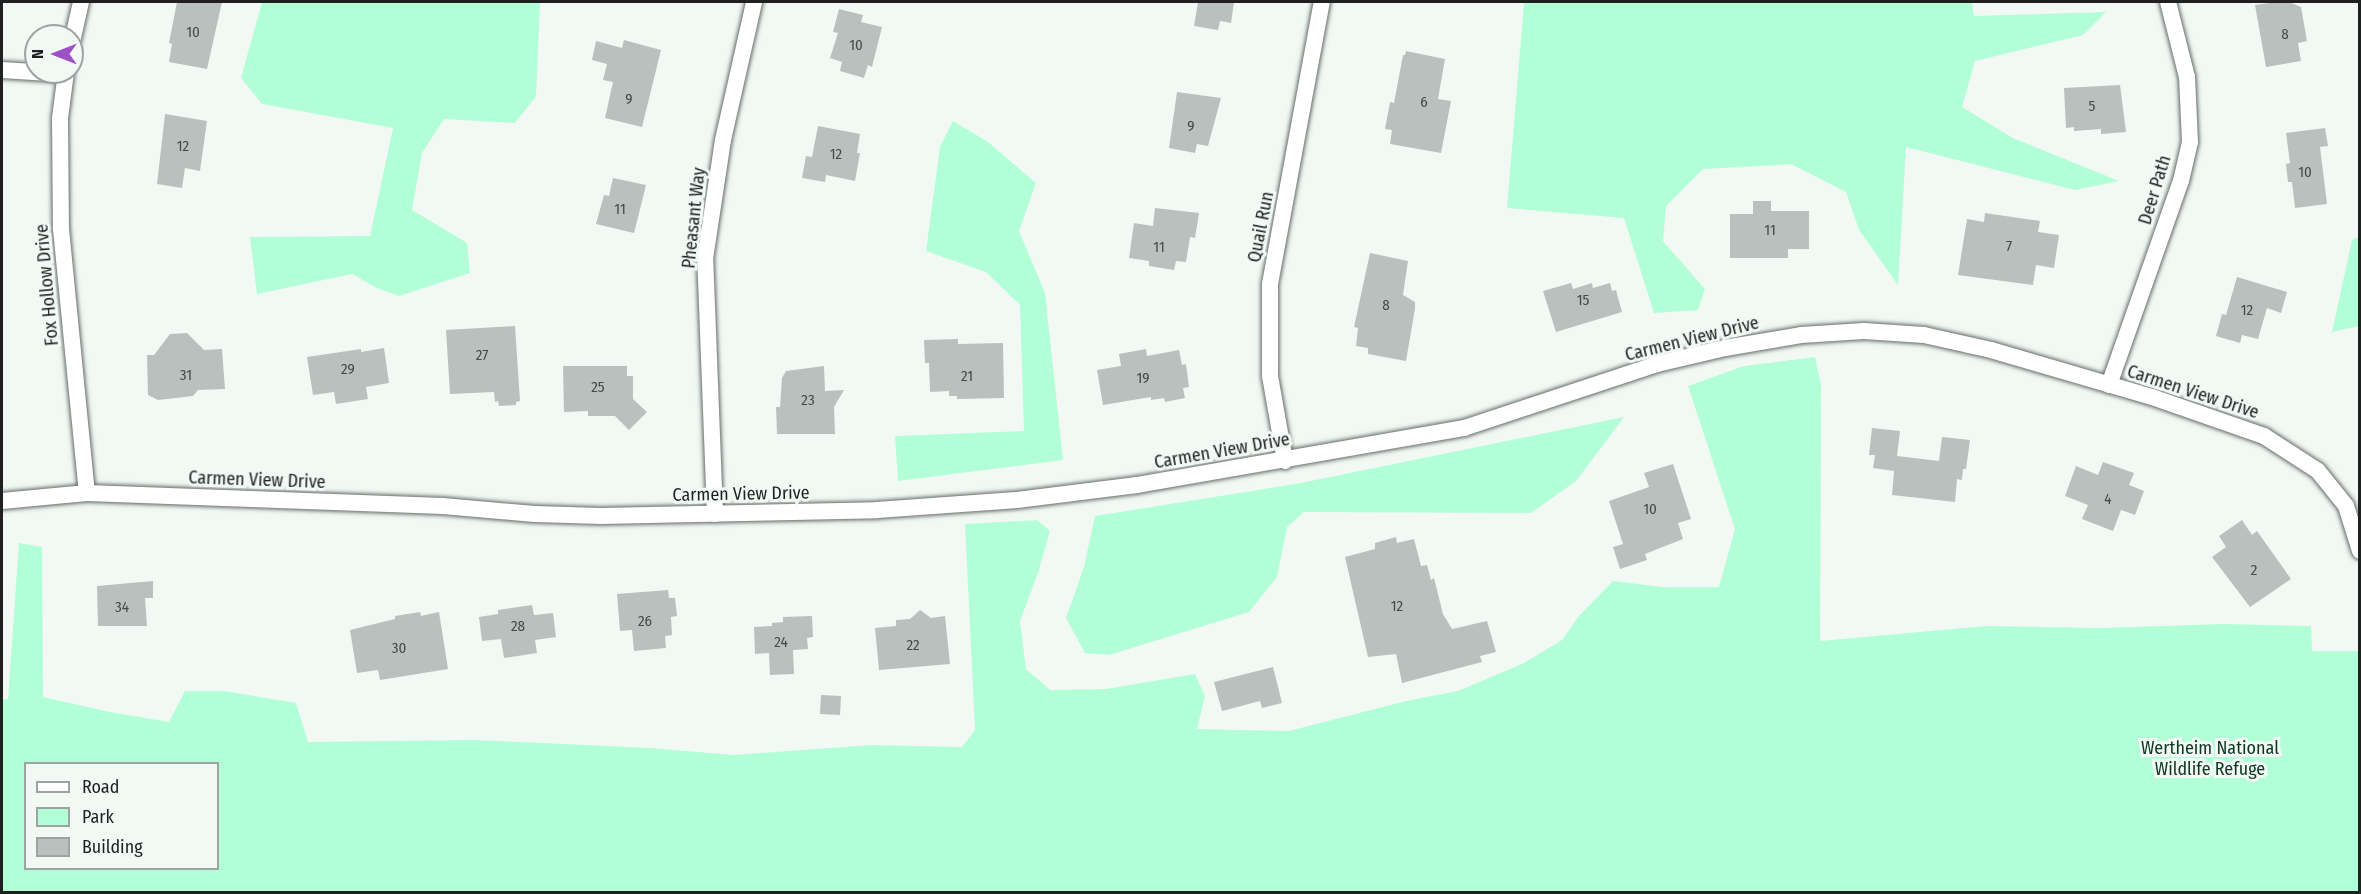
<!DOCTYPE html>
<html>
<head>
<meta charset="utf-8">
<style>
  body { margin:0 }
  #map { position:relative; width:2361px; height:894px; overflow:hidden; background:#f2f9f5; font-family:"Fira Sans Condensed",sans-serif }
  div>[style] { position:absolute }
  .green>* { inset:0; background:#b1fed7 }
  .building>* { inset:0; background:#bac0bd }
  .roads { filter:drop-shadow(0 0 2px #666d69) drop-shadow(0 0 2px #666d69) }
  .street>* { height:16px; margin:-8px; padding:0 8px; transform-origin:8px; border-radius:8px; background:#fff }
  span { translate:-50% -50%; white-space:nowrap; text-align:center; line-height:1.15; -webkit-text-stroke:6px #f2f9f5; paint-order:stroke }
  .number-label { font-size:15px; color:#454947 }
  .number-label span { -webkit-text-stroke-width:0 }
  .street-label { font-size:18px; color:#1e2120 }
  .park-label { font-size:18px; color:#0e3625 }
  .frame { position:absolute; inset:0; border:3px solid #1e2120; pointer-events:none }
  .legend { position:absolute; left:24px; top:762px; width:195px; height:108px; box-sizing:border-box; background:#f2f9f5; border:2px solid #9da3a0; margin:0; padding:8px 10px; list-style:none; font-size:18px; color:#1e2120 }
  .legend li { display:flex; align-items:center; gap:12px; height:30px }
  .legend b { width:30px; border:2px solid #9da3a0 }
  .north { position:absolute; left:24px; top:24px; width:60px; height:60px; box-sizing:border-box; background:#f2f9f5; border:2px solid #9da3a0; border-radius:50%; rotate:270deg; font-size:16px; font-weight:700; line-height:24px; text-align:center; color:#1e2120 }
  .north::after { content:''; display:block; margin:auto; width:21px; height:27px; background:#9c52c5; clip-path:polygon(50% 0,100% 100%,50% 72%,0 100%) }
</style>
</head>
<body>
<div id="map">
  <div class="green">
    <div style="clip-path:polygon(262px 2px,540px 2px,536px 96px,515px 123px,444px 119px,422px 153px,412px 210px,467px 243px,470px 273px,399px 296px,377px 288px,352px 274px,257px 294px,250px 237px,370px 236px,393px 128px,262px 104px,241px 78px)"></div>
    <div style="clip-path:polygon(1524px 2px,1972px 2px,1974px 16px,2106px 12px,2083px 35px,1975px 61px,1962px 107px,2013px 138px,2119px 181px,2075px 190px,1906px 147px,1898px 285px,1859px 230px,1846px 192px,1791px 164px,1703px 169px,1666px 206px,1663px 241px,1705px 289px,1698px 310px,1654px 313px,1624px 218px,1507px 208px)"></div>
    <div style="clip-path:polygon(953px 121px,988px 142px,1036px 183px,1019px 231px,1045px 293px,1063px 460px,898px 481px,895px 436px,1024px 431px,1020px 305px,986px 272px,926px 251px,940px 147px)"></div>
    <div style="clip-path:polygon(2359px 237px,2359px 326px,2332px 332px,2352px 240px)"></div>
    <div style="clip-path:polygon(evenodd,1815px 357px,1821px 385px,1820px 641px,1986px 626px,2100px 628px,2224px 624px,2311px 626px,2312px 651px,2359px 651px,2359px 892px,2px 892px,2px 700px,8px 699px,19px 543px,42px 547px,43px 697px,110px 712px,169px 722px,185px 691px,225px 691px,296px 703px,308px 742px,476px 740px,651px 748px,733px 755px,871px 745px,962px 747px,975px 730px,965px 524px,1037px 520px,1050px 531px,1038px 573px,1020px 621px,1026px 669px,1050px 690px,1106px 689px,1195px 674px,1205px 696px,1197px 729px,1289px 731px,1406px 701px,1458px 691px,1524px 663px,1562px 640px,1579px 616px,1613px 581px,1663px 587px,1719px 587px,1735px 529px,1688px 386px,1744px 366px,1815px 357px,26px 764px,218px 764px,218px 868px,26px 868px,26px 764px)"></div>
    <div style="clip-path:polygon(1624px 417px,1576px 481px,1531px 513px,1304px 512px,1287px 527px,1277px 577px,1249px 612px,1109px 655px,1085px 653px,1066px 618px,1084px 567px,1095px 516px,1301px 483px)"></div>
  </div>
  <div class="building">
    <div style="clip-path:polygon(177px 2px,222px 2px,207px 69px,169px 62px,172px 44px,169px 43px)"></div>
    <div style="clip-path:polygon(1198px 2px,1234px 2px,1231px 23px,1220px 21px,1218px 30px,1194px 26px)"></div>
    <div style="clip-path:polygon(2277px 2px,2289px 2px,2301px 7px,2307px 41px,2298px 43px,2301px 61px,2266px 67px,2255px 5px)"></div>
    <div style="clip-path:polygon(839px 9px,863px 15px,861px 22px,882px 27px,872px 67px,868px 65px,864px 78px,840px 71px,842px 62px,830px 58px,838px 33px,833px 32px)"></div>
    <div style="clip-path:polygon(624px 40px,661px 50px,642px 127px,605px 118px,613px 82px,603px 80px,607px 64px,592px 60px,596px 41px,622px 48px)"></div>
    <div style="clip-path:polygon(1406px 51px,1445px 59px,1438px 99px,1451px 101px,1441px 153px,1390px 144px,1392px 130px,1385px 129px,1390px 102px,1394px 103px,1403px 55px,1405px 55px)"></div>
    <div style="clip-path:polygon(2120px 85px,2126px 132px,2101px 134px,2101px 129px,2074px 131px,2074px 127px,2066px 128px,2064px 88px)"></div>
    <div style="clip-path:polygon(1177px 92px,1221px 98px,1208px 146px,1197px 144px,1195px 153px,1169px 148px)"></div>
    <div style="clip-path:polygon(165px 114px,207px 121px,200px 171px,185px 168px,182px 188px,157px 184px)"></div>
    <div style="clip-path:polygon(818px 126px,860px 134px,857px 153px,860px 153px,855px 181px,826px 175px,825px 182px,802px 178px,806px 156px,812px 157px)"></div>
    <div style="clip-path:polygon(2325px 128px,2328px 146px,2320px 147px,2327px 204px,2295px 208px,2292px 182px,2288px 182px,2286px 164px,2290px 163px,2286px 133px)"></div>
    <div style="clip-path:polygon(613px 178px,646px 185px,634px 233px,596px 224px,604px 195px,609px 196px)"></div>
    <div style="clip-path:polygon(1753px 201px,1771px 201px,1771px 211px,1809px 211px,1809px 249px,1788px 249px,1788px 258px,1730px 258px,1730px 214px,1753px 214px)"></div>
    <div style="clip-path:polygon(1155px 208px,1199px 213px,1195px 238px,1190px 237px,1186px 262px,1176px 261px,1174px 270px,1149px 266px,1149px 261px,1129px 258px,1134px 223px,1153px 226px)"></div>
    <div style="clip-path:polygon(1985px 213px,2040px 221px,2038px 232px,2059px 235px,2054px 268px,2036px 265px,2033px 285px,1958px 275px,1967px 219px,1984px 222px)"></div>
    <div style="clip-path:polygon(1370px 253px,1408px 261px,1403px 295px,1415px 302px,1415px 309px,1406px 361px,1368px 354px,1368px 348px,1356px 346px,1358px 328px,1354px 327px)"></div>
    <div style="clip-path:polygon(2237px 277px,2287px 292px,2281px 313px,2267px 308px,2258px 339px,2242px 335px,2240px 343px,2216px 336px,2222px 314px,2226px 315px)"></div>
    <div style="clip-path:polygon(1571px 283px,1573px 289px,1592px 283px,1593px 288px,1610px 283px,1612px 291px,1616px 290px,1622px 312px,1556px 332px,1543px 291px)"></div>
    <div style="clip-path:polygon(515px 326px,520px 401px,516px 402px,516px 405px,499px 406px,498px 401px,495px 402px,494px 392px,450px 394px,446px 330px)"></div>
    <div style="clip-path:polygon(187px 333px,204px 350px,222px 349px,225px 389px,198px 390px,193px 396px,158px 400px,148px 395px,147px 355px,154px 355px,170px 334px)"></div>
    <div style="clip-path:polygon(958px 339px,958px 344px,1003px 343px,1004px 398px,957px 399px,957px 396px,949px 396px,949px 391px,930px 392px,929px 363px,925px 363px,924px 340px)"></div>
    <div style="clip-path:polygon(384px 348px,389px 383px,366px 387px,368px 399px,336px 404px,334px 392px,313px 395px,307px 357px,361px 349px,361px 352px)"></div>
    <div style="clip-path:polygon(1146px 349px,1147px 356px,1179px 350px,1182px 365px,1186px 364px,1189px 387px,1183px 388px,1185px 398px,1165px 402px,1164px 398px,1151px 400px,1151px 397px,1103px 405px,1097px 370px,1121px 366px,1119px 354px)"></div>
    <div style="clip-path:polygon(563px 366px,627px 366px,627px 376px,633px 376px,633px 399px,647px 412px,629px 430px,615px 416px,588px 416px,588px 411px,564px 412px)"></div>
    <div style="clip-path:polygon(824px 366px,825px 391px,844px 390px,834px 407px,835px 434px,777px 434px,776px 407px,780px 407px,782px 378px,786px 371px)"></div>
    <div style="clip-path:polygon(1872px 428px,1900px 431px,1897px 456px,1939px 461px,1942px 437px,1970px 440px,1966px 469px,1963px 469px,1962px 480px,1957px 479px,1955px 502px,1892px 495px,1894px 471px,1873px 468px,1875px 455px,1869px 455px)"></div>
    <div style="clip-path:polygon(2103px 462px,2134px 473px,2129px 485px,2144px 491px,2135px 515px,2121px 510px,2113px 531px,2082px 519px,2088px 505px,2065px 496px,2076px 466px,2098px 475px)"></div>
    <div style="clip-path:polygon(1673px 464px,1691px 519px,1678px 523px,1683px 539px,1645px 554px,1647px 560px,1620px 569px,1613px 547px,1623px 544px,1609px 501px,1649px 487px,1644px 473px)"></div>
    <div style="clip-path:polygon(2242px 520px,2252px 535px,2257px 531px,2291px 579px,2250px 607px,2212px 557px,2226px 547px,2219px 536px)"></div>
    <div style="clip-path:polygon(1396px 537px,1397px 543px,1414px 539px,1421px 566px,1427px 565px,1431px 580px,1434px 578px,1443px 614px,1452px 629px,1487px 621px,1496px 652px,1480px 656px,1482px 662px,1402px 683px,1396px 654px,1368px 657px,1345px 557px,1375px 549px,1375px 543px)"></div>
    <div style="clip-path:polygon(153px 581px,153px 598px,145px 598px,147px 626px,98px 626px,97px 586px)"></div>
    <div style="clip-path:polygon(668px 590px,669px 598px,675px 598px,677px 616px,671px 617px,672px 635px,665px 636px,666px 648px,634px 651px,632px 630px,620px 631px,617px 594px)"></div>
    <div style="clip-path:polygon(532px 605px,534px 615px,553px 613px,556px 637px,535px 640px,537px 653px,504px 658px,501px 639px,482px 641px,479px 617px,498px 614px,498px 610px)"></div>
    <div style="clip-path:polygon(920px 610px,931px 618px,945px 616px,950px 664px,879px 670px,875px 628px,896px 626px,896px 620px,910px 619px)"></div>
    <div style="clip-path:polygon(420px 612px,421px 616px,439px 612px,448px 669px,380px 680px,378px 670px,357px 673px,350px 630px,395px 619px,395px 616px)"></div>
    <div style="clip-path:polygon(812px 616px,813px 637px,807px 638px,808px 649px,793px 650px,794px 674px,770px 675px,769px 653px,755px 654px,754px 627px,772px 626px,772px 623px,783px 622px,783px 617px)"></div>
    <div style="clip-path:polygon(1273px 667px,1282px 703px,1262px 708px,1260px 701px,1222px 711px,1214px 682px)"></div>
    <div style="clip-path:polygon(821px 695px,841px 696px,840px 715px,820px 714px)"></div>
  </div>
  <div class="roads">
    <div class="street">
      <div style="left:72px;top:42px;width:41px;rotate:-77.3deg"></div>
      <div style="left:2px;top:70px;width:63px;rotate:3.6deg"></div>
      <div style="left:66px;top:72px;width:46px;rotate:97.4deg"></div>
      <div style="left:60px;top:118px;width:111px;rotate:89.5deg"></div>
      <div style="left:61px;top:229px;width:265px;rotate:84.4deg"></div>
      <div style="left:2109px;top:385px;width:216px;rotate:-70.6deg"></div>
      <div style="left:2181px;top:181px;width:40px;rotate:-77deg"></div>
      <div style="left:2190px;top:142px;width:65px;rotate:-92.6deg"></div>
      <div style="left:2187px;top:77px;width:77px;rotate:-104.2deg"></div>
      <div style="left:1285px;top:461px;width:86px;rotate:-100deg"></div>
      <div style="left:1270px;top:376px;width:92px;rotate:-90deg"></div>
      <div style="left:1270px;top:284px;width:287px;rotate:-79.6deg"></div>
      <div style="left:2px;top:501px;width:85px;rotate:-5.4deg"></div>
      <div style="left:87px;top:493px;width:356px;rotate:2.1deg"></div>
      <div style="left:443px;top:506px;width:92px;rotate:5deg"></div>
      <div style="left:535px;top:514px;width:66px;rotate:1.7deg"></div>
      <div style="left:601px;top:516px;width:276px;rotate:-1.2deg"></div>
      <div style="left:877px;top:510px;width:140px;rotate:-4.1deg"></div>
      <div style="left:1017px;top:500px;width:121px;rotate:-7.1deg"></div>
      <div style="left:1137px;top:485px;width:332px;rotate:-9.9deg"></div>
      <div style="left:1464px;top:428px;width:203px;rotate:-18.3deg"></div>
      <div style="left:1657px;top:364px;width:70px;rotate:-13.2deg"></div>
      <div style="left:1725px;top:348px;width:77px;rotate:-9.7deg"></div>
      <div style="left:1801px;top:335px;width:63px;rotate:-3.6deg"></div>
      <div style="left:1864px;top:331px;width:60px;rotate:3.8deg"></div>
      <div style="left:1924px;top:335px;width:69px;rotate:12.6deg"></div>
      <div style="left:1991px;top:350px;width:168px;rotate:16.3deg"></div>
      <div style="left:2152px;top:397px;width:119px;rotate:19.2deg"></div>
      <div style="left:2264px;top:436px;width:64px;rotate:32.9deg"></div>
      <div style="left:2318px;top:471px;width:45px;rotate:51.3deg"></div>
      <div style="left:2346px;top:506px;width:47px;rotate:72.7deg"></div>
      <div style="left:715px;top:514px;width:255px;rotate:-92.2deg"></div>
      <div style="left:705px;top:259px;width:120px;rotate:-81.4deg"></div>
      <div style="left:723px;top:140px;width:141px;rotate:-77.3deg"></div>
    </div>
  </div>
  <div class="number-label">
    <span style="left:193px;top:33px">10</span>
    <span style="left:2285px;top:35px">8</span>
    <span style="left:856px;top:46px">10</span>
    <span style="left:629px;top:100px">9</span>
    <span style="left:1424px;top:103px">6</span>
    <span style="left:2092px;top:107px">5</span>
    <span style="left:1191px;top:127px">9</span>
    <span style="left:183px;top:147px">12</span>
    <span style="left:836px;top:155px">12</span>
    <span style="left:2305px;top:173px">10</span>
    <span style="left:620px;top:210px">11</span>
    <span style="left:1770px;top:231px">11</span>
    <span style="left:2009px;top:247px">7</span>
    <span style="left:1159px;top:248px">11</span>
    <span style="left:1583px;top:301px">15</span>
    <span style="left:1386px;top:306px">8</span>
    <span style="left:2247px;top:311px">12</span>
    <span style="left:482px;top:356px">27</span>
    <span style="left:348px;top:370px">29</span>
    <span style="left:186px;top:376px">31</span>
    <span style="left:967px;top:377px">21</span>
    <span style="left:1143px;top:379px">19</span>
    <span style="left:598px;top:388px">25</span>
    <span style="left:808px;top:401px">23</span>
    <span style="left:2108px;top:500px">4</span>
    <span style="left:1650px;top:510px">10</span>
    <span style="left:2254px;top:571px">2</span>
    <span style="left:1397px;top:607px">12</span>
    <span style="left:122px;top:608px">34</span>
    <span style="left:645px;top:622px">26</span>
    <span style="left:518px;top:627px">28</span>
    <span style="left:781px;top:643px">24</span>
    <span style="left:913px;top:646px">22</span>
    <span style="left:399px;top:649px">30</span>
  </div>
  <div class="street-label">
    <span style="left:2155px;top:190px;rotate:-73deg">Deer Path</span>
    <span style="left:694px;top:218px;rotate:-84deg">Pheasant Way</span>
    <span style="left:1261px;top:227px;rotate:-79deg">Quail Run</span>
    <span style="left:47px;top:285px;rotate:-95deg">Fox Hollow Drive</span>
    <span style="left:1692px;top:339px;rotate:-14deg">Carmen View Drive</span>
    <span style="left:2193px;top:392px;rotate:18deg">Carmen View Drive</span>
    <span style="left:1222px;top:451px;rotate:-10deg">Carmen View Drive</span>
    <span style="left:257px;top:480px;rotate:2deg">Carmen View Drive</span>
    <span style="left:741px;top:494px;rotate:-1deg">Carmen View Drive</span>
  </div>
  <div class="park-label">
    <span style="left:2210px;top:759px">Wertheim National<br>Wildlife Refuge</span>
  </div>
  <div class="frame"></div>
  <ul class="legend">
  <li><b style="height:8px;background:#fff"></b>Road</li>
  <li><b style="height:16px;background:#b1fed7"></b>Park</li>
  <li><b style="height:16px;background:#bac0bd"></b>Building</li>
  </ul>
  <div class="north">N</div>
</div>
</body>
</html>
